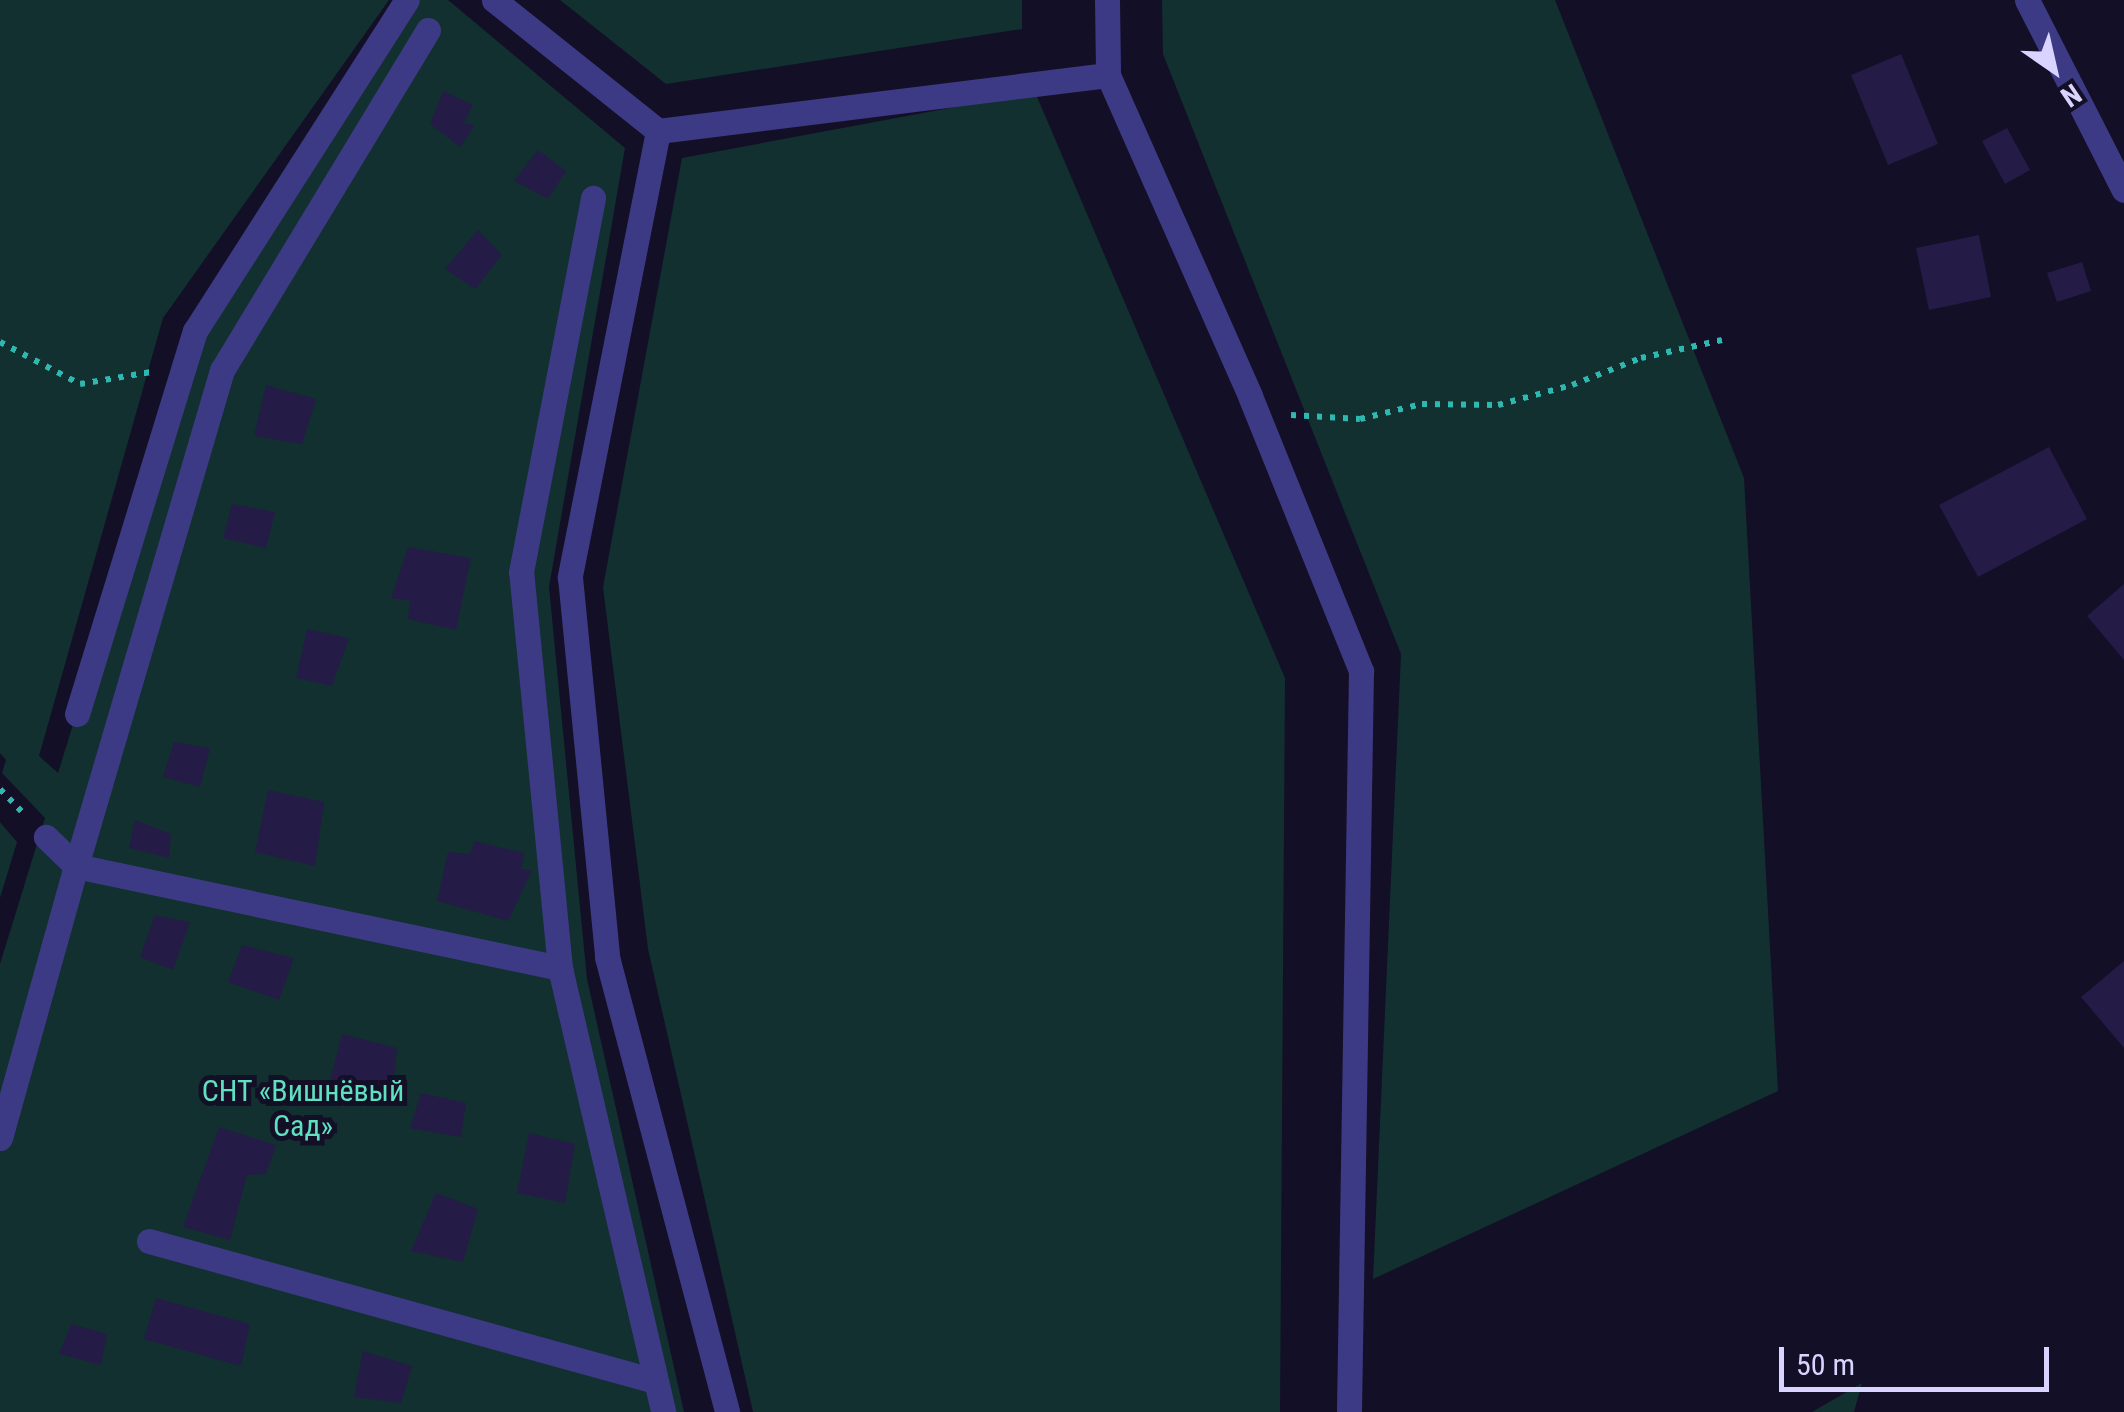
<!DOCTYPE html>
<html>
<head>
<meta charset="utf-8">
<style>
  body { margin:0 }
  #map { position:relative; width:2124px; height:1412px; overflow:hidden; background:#130f26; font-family:"Roboto Condensed",sans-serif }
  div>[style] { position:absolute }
  .green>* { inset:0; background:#12302f }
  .building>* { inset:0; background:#241b47 }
  .path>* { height:6px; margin-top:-3px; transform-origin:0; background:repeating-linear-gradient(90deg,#2fb8b0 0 5px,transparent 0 13px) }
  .minor>* { height:25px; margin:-12.5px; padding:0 12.5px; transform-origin:12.5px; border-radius:12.5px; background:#3d3a85 }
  span { translate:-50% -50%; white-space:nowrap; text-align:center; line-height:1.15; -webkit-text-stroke:10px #130f26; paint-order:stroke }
  .park-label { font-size:30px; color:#5fe0c0 }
  .north { position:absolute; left:2004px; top:20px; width:100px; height:100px; -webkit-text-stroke:8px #130f26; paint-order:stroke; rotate:146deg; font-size:28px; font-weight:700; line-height:40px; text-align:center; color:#d9d4ff }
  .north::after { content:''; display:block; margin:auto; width:35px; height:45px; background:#d9d4ff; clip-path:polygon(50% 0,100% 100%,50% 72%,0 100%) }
  .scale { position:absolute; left:1779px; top:1347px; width:270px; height:45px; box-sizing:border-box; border:5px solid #d9d4ff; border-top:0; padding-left:12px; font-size:30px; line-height:35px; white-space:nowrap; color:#d9d4ff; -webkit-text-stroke:8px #130f26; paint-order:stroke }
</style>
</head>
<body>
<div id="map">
  <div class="green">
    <div style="clip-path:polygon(0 0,389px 0,163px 318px,39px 756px,58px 773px,195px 331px,415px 0,448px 0,625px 148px,549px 587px,587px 979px,684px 1412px,0 1412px,0 964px,45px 818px,2px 773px,6px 760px,0 753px)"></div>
    <div style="clip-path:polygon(560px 0,1022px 0,1022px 29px,666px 84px)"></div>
    <div style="clip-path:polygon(1162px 0,1555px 0,1744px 478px,1778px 1091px,1373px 1279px,1401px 654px,1163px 54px)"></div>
    <div style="clip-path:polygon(1035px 92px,1285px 678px,1280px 1412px,753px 1412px,648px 949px,603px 587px,682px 158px)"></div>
    <div style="clip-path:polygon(0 822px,17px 842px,0 898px)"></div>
    <div style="clip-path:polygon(1862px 1383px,1854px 1412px,1812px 1412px)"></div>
  </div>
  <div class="building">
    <div style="clip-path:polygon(1901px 54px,1938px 144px,1888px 165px,1851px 75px)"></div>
    <div style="clip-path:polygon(443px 91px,473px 105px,464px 123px,475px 125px,460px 147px,430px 124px)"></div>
    <div style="clip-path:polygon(2007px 128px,2030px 170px,2005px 184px,1982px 141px)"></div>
    <div style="clip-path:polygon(538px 150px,566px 171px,548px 199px,514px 181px)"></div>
    <div style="clip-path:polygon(478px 230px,502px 255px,475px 289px,445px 269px)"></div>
    <div style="clip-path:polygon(1979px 235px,1991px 297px,1929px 310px,1916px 248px)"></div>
    <div style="clip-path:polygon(2082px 262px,2091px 291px,2057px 302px,2047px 273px)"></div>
    <div style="clip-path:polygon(266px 385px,316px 399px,302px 444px,254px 436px)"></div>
    <div style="clip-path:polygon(2049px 447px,2087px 519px,1978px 577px,1939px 505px)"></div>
    <div style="clip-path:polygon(232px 504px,275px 512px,266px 548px,223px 538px)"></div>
    <div style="clip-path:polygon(408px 547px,471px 558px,456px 630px,408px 619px,410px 601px,391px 598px)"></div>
    <div style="clip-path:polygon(2124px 584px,2124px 660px,2087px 616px)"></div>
    <div style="clip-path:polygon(307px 629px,349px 638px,332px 686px,296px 678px)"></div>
    <div style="clip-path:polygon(174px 742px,210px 748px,200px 787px,163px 777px)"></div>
    <div style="clip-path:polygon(268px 790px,324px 802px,315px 866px,255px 852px)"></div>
    <div style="clip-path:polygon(135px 820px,171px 834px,169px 858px,129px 848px)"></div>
    <div style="clip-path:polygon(474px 841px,524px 853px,521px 869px,532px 870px,508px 921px,437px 901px,448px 852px,470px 854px)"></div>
    <div style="clip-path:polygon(155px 915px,190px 922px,173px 970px,140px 957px)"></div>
    <div style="clip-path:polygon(242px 945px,294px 958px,279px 1000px,228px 982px)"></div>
    <div style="clip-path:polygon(2124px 961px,2124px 1048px,2081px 997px)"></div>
    <div style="clip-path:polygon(342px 1034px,397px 1048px,392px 1091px,329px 1084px)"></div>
    <div style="clip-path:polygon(421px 1093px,466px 1103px,461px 1137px,410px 1128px)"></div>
    <div style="clip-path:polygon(219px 1127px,276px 1145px,266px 1174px,247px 1175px,230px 1240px,183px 1227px)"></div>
    <div style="clip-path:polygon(529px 1133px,575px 1144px,565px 1203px,517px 1193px)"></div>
    <div style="clip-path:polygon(436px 1193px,478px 1209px,463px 1262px,411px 1251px)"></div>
    <div style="clip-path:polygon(156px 1298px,250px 1324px,241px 1366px,144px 1339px)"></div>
    <div style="clip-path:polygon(71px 1324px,107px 1334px,101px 1365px,59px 1354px)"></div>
    <div style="clip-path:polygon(363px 1351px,412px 1366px,401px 1403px,354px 1397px)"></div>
  </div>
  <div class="path">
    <div style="left:0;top:342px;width:90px;rotate:27.7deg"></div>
    <div style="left:80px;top:384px;width:72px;rotate:-9.6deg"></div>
    <div style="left:1291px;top:415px;width:69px;rotate:3.3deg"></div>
    <div style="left:1360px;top:419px;width:64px;rotate:-13.6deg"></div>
    <div style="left:1422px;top:404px;width:76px;rotate:0.8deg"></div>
    <div style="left:1498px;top:405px;width:77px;rotate:-15.1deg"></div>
    <div style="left:1572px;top:385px;width:74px;rotate:-21.4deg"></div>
    <div style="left:1641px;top:358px;width:83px;rotate:-12.5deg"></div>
    <div style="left:0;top:789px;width:39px;rotate:46deg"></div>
  </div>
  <div class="minor">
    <div style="left:494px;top:0;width:210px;rotate:38.6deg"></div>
    <div style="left:658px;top:131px;width:455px;rotate:101.2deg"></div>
    <div style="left:570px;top:577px;width:382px;rotate:84.4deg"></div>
    <div style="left:607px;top:957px;width:471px;rotate:75.2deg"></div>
    <div style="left:1107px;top:0;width:75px;rotate:89.2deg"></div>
    <div style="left:1108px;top:75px;width:351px;rotate:66.1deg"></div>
    <div style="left:1250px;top:396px;width:297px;rotate:68deg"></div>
    <div style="left:1361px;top:671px;width:741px;rotate:90.93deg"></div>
    <div style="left:2027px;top:0;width:213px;rotate:63deg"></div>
    <div style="left:428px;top:30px;width:398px;rotate:121.2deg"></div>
    <div style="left:222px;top:370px;width:517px;rotate:106.4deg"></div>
    <div style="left:76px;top:866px;width:495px;rotate:11.9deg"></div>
    <div style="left:560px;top:968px;width:456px;rotate:76.9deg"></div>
    <div style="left:658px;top:131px;width:453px;rotate:-7.1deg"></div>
    <div style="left:77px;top:714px;width:401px;rotate:-72.9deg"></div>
    <div style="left:195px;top:331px;width:393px;rotate:-57.4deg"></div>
    <div style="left:560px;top:968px;width:398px;rotate:-95.6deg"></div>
    <div style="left:521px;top:572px;width:381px;rotate:-79.1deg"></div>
    <div style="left:0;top:1138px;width:282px;rotate:-74.4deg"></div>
    <div style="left:76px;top:866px;width:42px;rotate:-136deg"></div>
    <div style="left:149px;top:1241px;width:525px;rotate:15.47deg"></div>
  </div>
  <div class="park-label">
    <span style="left:303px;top:1108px">СНТ «Вишнёвый<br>Сад»</span>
  </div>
  <div class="north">N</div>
  <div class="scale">50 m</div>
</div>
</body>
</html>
